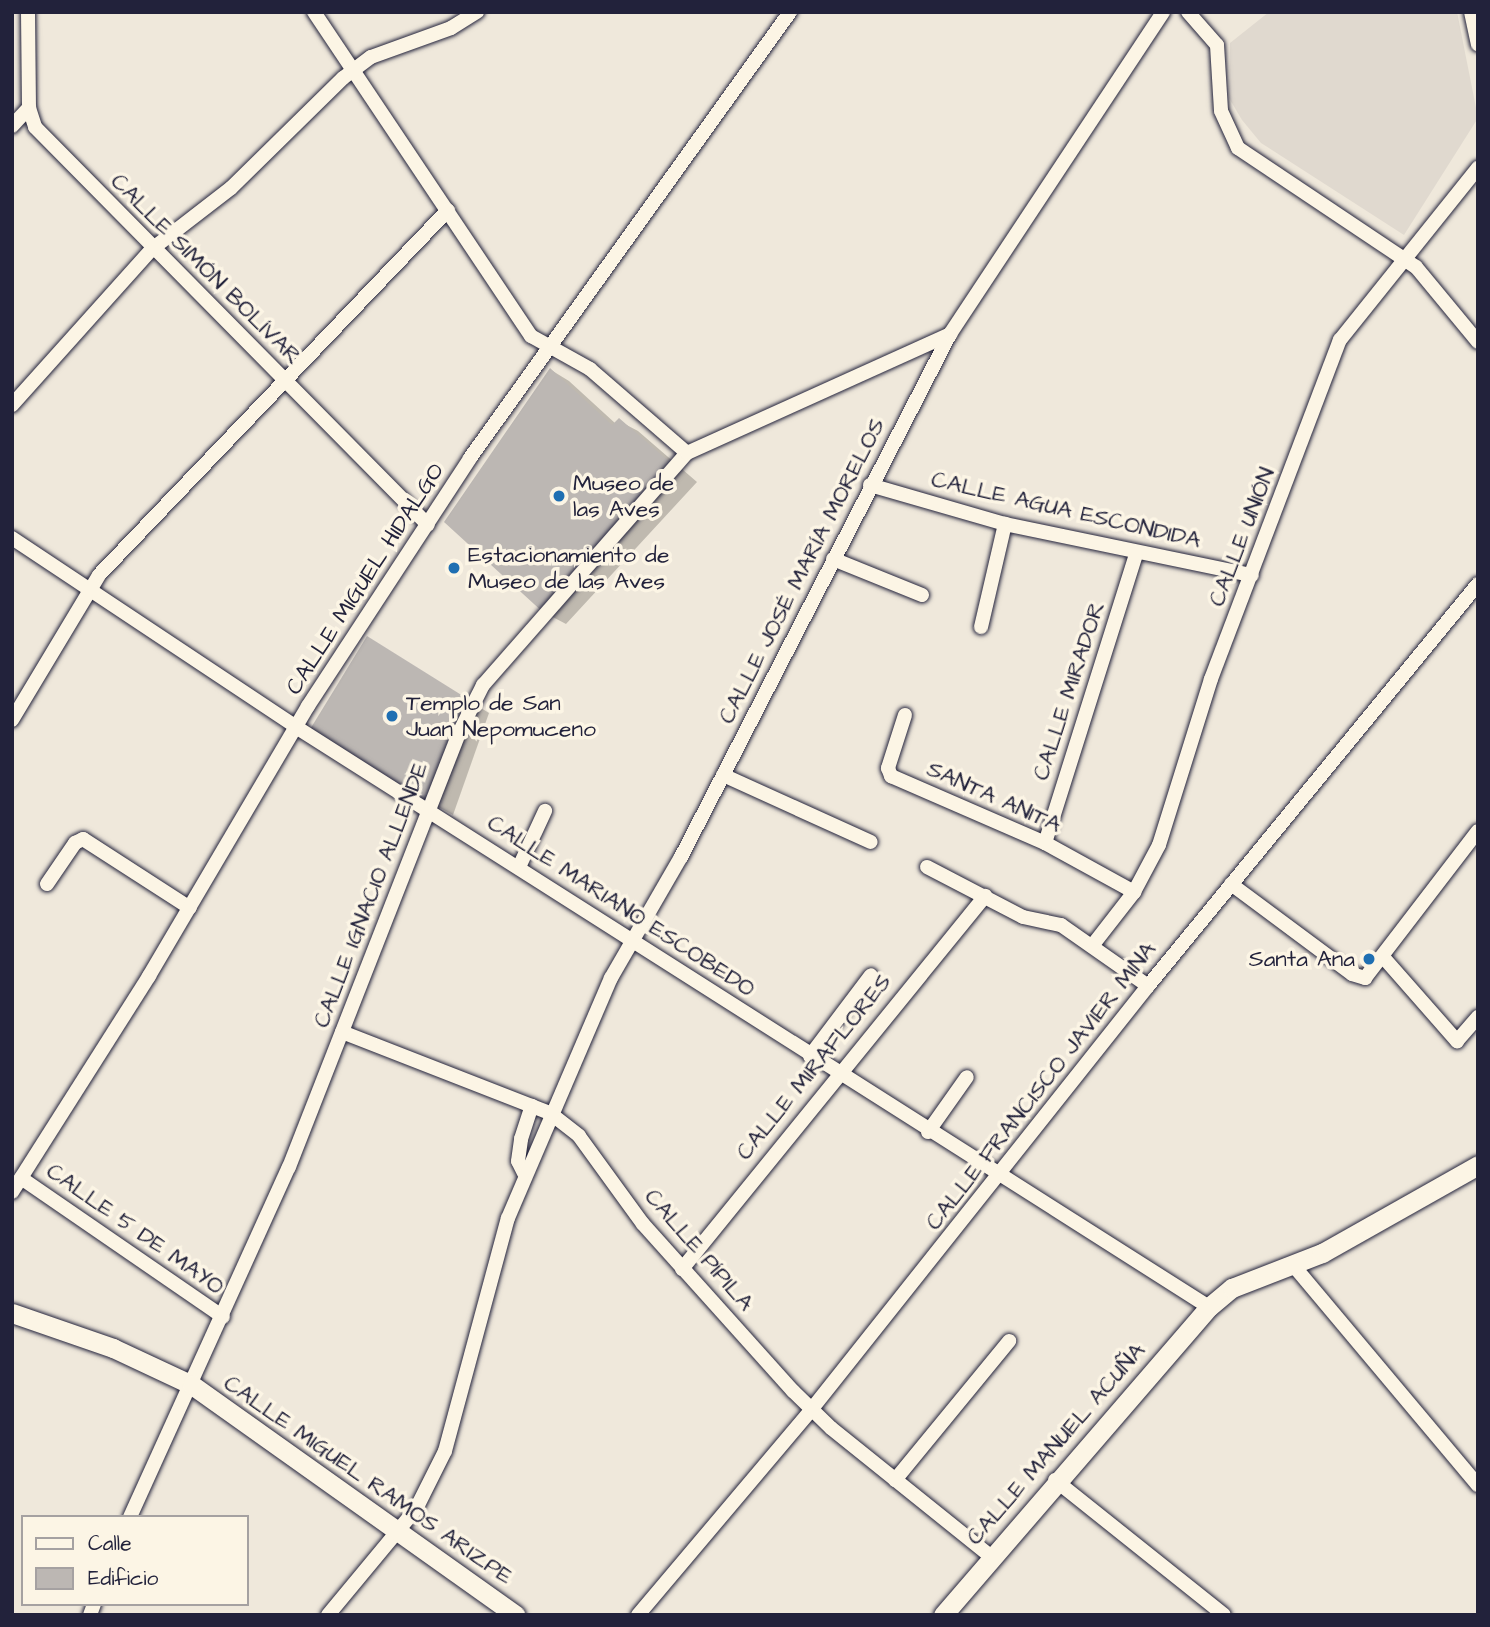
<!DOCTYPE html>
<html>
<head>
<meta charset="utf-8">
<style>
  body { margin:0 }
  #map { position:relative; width:1490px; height:1627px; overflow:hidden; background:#efe8db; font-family:"Architects Daughter",sans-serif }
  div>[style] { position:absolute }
  .built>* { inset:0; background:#e0d9cf }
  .shadow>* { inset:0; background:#0003 }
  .building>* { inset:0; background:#bcb7b3 }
  .roads { filter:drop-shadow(0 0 2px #22223b) drop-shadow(0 0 2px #22223b) }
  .street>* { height:14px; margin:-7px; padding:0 7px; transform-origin:7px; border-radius:7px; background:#fcf5e5 }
  .secondary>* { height:19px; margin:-9.5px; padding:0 9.5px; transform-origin:9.5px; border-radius:9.5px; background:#fcf5e5 }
  .dots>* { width:19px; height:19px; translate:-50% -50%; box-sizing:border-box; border:4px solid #fcf5e5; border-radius:50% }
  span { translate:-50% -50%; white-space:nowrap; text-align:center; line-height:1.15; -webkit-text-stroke:7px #fcf5e5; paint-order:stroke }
  .street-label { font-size:23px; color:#22223b }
  .poi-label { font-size:23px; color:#22223b }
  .left { translate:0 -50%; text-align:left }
  .right { translate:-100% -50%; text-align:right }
  .frame { position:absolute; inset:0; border:14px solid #22223b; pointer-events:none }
  .legend { position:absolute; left:21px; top:1515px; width:228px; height:91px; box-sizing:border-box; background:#fcf5e5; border:2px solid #a5a1a1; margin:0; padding:9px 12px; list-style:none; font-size:21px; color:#22223b }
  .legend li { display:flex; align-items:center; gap:14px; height:35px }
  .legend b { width:35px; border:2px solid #a5a1a1 }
</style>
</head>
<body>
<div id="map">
  <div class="built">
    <div style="clip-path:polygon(1269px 12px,1457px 12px,1478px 118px,1404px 235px,1261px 143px,1242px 120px,1229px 98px,1230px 43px)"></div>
  </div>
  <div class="shadow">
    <div style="clip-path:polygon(551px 370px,569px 381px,616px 424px,619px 421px,638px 431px,697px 482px,566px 624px,547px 614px)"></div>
    <div style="clip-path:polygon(386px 649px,489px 713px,453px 815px,435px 805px)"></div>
  </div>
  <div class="building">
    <div style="clip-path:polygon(550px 368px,612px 425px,619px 418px,680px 471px,546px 615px,444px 522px)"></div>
    <div style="clip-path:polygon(367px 636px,471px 701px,434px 806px,309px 731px)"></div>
  </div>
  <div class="roads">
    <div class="street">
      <div style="left:28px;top:12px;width:96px;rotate:89.4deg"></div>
      <div style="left:29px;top:108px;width:20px;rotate:72deg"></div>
      <div style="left:35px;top:127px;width:559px;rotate:45.36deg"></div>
      <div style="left:314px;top:12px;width:390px;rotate:56.2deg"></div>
      <div style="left:531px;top:336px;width:68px;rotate:29.2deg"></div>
      <div style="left:590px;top:369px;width:128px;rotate:40.9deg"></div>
      <div style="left:1188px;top:12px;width:44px;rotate:48.7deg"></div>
      <div style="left:1217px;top:45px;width:66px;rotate:86.5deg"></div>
      <div style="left:1221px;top:111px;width:41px;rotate:65.3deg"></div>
      <div style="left:1238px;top:148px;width:214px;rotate:33.8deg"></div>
      <div style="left:1416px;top:267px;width:97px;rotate:50.4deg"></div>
      <div style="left:1471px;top:12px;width:33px;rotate:78deg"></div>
      <div style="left:12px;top:126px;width:25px;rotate:-47deg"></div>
      <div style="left:12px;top:405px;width:210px;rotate:-48.1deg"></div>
      <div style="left:152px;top:249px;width:100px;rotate:-37.7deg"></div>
      <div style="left:231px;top:188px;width:157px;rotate:-44.5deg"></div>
      <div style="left:343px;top:78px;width:35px;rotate:-37deg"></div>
      <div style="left:371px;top:57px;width:85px;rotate:-19.9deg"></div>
      <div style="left:451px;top:28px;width:31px;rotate:-32deg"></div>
      <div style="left:870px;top:485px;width:141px;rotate:16.1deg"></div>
      <div style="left:1005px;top:524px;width:252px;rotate:11.7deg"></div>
      <div style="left:12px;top:538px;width:341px;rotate:33.6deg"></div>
      <div style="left:296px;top:727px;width:1082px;rotate:32.43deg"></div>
      <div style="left:833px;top:559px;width:96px;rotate:22deg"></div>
      <div style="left:981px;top:627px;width:106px;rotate:-76.9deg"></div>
      <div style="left:905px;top:715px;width:56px;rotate:107.8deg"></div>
      <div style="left:888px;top:768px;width:9px;rotate:69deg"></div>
      <div style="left:891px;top:776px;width:168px;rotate:23.5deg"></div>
      <div style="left:1045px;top:843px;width:102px;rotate:28.8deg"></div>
      <div style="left:12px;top:720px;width:169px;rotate:-59deg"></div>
      <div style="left:99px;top:575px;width:505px;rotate:-46.28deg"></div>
      <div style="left:723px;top:775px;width:162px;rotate:24.4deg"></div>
      <div style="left:1045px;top:843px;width:305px;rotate:-72.5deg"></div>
      <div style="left:519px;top:867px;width:62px;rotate:-65.1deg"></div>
      <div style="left:927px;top:867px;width:108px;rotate:27.5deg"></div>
      <div style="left:1023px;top:917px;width:39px;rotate:12deg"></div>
      <div style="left:1061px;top:925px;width:106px;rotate:35deg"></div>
      <div style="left:47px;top:884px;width:50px;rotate:-55.7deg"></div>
      <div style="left:75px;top:843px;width:9px;rotate:-27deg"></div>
      <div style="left:83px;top:839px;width:127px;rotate:32.8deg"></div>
      <div style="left:1231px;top:884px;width:151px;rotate:36.6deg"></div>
      <div style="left:1352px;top:974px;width:14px;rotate:17deg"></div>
      <div style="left:1365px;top:978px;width:185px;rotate:-52.5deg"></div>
      <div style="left:1092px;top:946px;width:68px;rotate:-52.1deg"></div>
      <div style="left:1134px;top:892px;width:53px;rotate:-62deg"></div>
      <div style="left:1159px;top:845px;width:174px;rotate:-72.6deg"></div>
      <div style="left:1211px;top:679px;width:363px;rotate:-69.2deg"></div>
      <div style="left:1340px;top:340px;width:221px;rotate:-51.3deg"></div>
      <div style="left:1384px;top:958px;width:111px;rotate:48.7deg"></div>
      <div style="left:1457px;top:1041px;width:32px;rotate:-49deg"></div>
      <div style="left:342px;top:1032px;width:223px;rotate:21.3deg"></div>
      <div style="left:550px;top:1113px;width:37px;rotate:38deg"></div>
      <div style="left:579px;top:1136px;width:109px;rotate:54deg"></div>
      <div style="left:643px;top:1224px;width:224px;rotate:48.1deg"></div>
      <div style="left:793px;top:1391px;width:53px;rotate:44.2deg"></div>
      <div style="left:831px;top:1428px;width:204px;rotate:38.8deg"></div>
      <div style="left:810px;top:1056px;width:101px;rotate:-53deg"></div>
      <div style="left:928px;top:1132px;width:67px;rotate:-54.7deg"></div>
      <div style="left:524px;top:1173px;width:13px;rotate:-117deg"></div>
      <div style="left:518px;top:1161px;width:22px;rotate:-82deg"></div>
      <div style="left:521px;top:1139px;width:35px;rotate:-72deg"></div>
      <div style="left:21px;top:1178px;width:245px;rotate:34.5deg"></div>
      <div style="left:12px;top:1192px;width:256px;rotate:-57.6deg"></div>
      <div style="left:149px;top:976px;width:313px;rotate:-59.5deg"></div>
      <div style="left:308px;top:706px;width:296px;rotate:-56.8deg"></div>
      <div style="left:470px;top:458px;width:549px;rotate:-54.34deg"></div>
      <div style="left:1294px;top:1266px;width:286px;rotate:50deg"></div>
      <div style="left:682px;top:1269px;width:481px;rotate:-50.9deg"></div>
      <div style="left:895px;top:1480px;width:180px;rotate:-50.6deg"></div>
      <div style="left:1055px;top:1480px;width:216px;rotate:38.6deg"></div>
      <div style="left:130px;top:1517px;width:384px;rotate:-65.6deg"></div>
      <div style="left:289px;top:1167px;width:466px;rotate:-68.6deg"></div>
      <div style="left:459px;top:733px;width:54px;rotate:-63.4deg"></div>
      <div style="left:483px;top:685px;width:309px;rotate:-48.7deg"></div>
      <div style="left:687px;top:453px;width:289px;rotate:-24.3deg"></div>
      <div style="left:90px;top:1615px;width:12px;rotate:-70deg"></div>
      <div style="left:328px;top:1615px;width:138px;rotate:-50.3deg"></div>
      <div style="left:416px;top:1509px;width:65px;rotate:-63.4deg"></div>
      <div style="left:445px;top:1451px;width:241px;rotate:-74.9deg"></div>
      <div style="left:508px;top:1218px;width:261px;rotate:-66.8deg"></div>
      <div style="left:611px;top:978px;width:140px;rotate:-60deg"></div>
      <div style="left:681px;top:857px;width:588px;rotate:-62.78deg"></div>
      <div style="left:950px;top:334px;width:386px;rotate:-56.5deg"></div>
      <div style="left:638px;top:1615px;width:268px;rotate:-49.8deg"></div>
      <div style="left:811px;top:1410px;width:542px;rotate:-51.52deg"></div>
      <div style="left:1148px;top:986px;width:520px;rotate:-50.62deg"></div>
    </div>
    <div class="secondary">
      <div style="left:12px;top:1313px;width:107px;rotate:19.1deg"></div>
      <div style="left:113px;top:1348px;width:87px;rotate:25.1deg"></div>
      <div style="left:192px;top:1385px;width:397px;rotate:35.4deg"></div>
      <div style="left:943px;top:1615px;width:407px;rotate:-49.2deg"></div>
      <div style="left:1209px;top:1307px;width:30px;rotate:-40deg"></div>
      <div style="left:1232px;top:1288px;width:97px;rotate:-21.3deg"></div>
      <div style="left:1322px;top:1253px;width:179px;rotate:-29.4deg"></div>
    </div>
  </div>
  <div class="dots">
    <div style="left:559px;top:496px;background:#1f6fb2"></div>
    <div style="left:454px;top:568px;background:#1f6fb2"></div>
    <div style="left:392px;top:716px;background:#1f6fb2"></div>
    <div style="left:1369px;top:959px;background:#1f6fb2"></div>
  </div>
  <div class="street-label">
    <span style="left:206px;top:269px;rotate:45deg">CALLE SIMÓN BOLÍVAR</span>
    <span style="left:1066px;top:510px;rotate:13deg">CALLE AGUA ESCONDIDA</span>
    <span style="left:1242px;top:537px;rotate:-69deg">CALLE UNIÓN</span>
    <span style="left:802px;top:571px;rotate:-63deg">CALLE JOSÉ MARÍA MORELOS</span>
    <span style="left:365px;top:579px;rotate:-57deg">CALLE MIGUEL HIDALGO</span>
    <span style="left:1069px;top:691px;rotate:-72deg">CALLE MIRADOR</span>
    <span style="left:994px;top:797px;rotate:24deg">SANTA ANITA</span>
    <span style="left:371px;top:895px;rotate:-69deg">CALLE IGNACIO ALLENDE</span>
    <span style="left:621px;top:906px;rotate:33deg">CALLE MARIANO ESCOBEDO</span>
    <span style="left:814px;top:1067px;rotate:-51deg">CALLE MIRAFLORES</span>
    <span style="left:1041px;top:1086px;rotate:-52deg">CALLE FRANCISCO JAVIER MINA</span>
    <span style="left:135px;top:1229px;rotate:35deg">CALLE 5 DE MAYO</span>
    <span style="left:699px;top:1250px;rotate:49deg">CALLE PÍPILA</span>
    <span style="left:1056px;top:1444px;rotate:-49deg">CALLE MANUEL ACUÑA</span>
    <span style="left:368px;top:1480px;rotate:35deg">CALLE MIGUEL RAMOS ARIZPE</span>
  </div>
  <div class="poi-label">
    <span class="left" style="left:573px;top:496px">Museo de<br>las Aves</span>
    <span class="left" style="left:468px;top:568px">Estacionamiento de<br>Museo de las Aves</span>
    <span class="left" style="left:406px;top:716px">Templo de San<br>Juan Nepomuceno</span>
    <span class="right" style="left:1355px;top:959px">Santa Ana</span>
  </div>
  <div class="frame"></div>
  <ul class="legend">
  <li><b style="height:9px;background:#fcf5e5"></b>Calle</li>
  <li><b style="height:19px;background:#bcb7b3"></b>Edificio</li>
  </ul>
</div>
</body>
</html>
